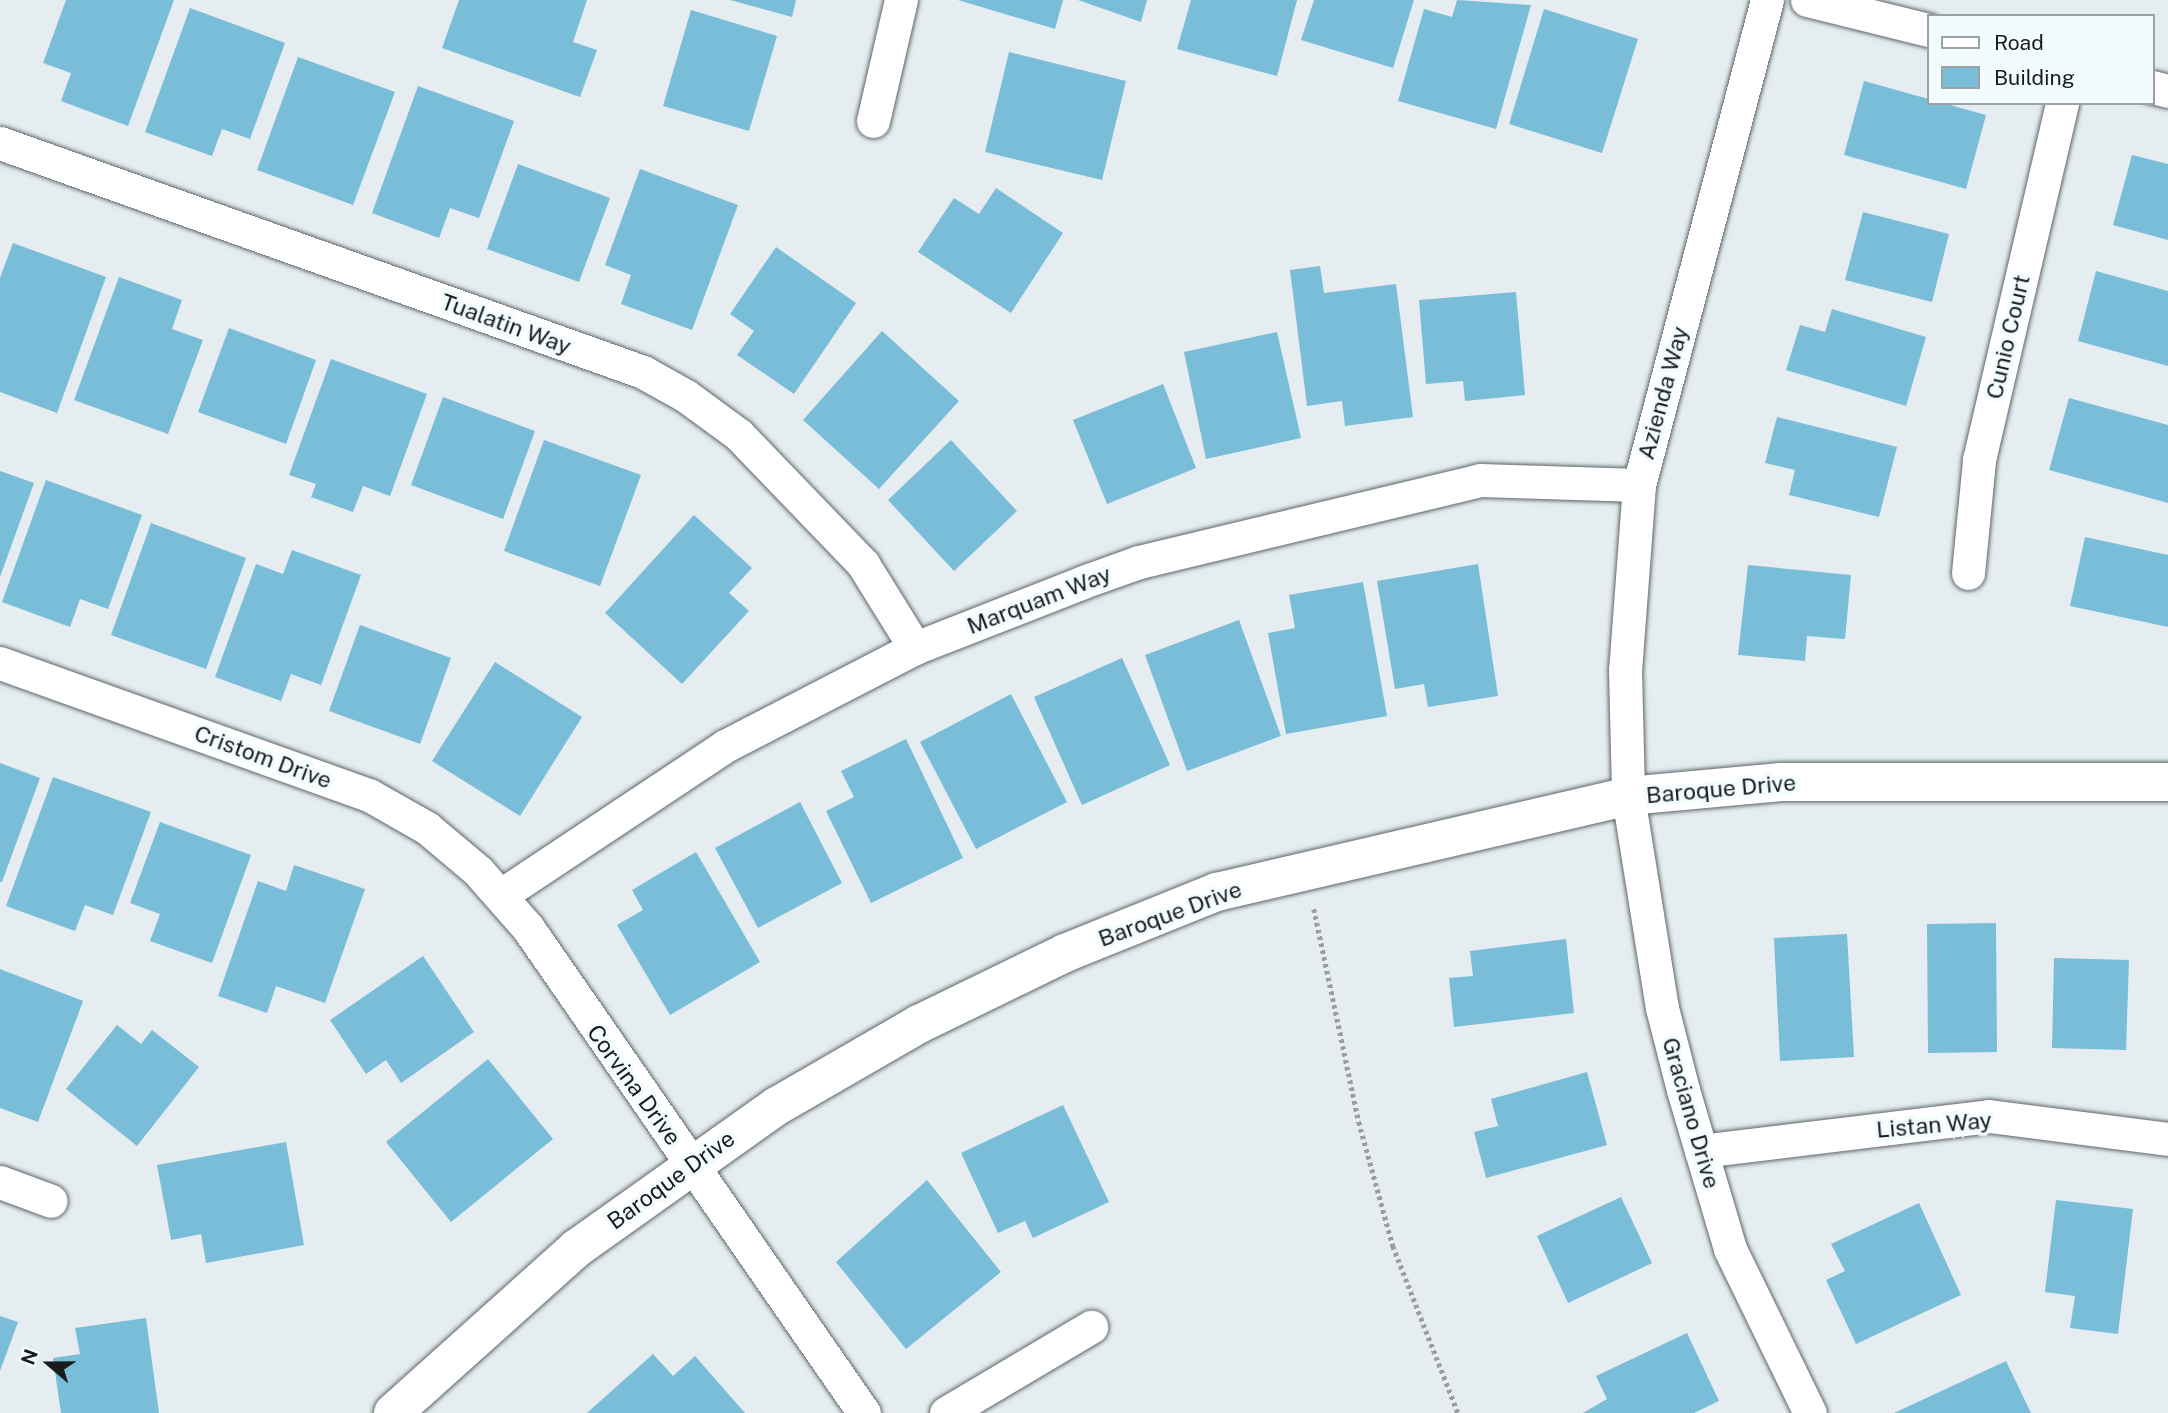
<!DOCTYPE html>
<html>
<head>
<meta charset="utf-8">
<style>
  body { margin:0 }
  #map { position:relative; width:2168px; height:1413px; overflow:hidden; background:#e5edf1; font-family:"Public Sans",sans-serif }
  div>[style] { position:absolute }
  .building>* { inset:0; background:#79bdd9 }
  .path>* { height:4.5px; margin-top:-2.25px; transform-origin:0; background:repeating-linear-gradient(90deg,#979da0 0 3.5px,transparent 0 7px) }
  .roads { filter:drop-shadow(0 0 2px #5f6669) drop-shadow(0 0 2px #5f6669) }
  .street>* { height:33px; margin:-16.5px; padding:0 16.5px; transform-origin:16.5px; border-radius:16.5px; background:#fff }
  .secondary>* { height:38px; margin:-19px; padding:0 19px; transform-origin:19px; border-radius:19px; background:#fff }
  span { translate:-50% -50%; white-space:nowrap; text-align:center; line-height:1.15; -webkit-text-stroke:7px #f2fbfe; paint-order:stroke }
  .street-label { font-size:23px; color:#191c1e }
  .legend { position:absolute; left:1927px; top:14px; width:228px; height:91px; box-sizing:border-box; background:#f2fbfe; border:2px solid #9ba2a4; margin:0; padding:9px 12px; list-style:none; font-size:21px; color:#191c1e }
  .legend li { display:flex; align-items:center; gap:14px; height:35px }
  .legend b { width:35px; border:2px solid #9ba2a4 }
  .north { position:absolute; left:14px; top:1329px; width:70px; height:70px; -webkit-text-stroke:5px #f2fbfe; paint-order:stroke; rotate:290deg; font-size:19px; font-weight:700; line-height:28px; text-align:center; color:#191c1e }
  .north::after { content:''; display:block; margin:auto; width:24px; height:32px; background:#191c1e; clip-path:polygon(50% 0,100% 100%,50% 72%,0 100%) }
</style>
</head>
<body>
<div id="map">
  <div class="building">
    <div style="clip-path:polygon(66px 0,174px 0,128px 126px,61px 101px,71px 73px,43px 63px)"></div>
    <div style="clip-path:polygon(459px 0,587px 0,573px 42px,597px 50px,580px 97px,442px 48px)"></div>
    <div style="clip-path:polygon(730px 0,796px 0,792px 17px)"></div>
    <div style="clip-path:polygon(958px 0,1063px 0,1055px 29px)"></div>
    <div style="clip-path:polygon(1078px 0,1147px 0,1141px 22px)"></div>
    <div style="clip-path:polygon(1191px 0,1297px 0,1277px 76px,1177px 49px)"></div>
    <div style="clip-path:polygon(1314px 0,1414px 0,1393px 68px,1301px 40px)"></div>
    <div style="clip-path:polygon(1457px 0,1531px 5px,1496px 129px,1398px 101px,1424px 9px,1452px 17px)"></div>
    <div style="clip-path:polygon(190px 8px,285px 43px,250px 139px,222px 129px,212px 156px,145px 132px)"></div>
    <div style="clip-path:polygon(1544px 9px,1638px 39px,1602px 153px,1509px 124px)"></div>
    <div style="clip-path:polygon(691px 10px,777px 36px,749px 131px,663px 106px)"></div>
    <div style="clip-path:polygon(1009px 52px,1126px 81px,1102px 180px,985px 152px)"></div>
    <div style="clip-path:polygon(298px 57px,395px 92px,353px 205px,257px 170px)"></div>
    <div style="clip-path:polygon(1864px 81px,1986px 115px,1966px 189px,1844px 155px)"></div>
    <div style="clip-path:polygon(418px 86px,514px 121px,479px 218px,450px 208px,439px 238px,372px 213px)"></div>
    <div style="clip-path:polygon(2132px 155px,2168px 164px,2168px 240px,2113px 225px)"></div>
    <div style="clip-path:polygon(518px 164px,610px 198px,579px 282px,487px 249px)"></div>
    <div style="clip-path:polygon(640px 169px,738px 205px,692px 330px,621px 304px,631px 275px,605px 265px)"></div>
    <div style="clip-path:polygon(996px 188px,1063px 233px,1011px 313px,918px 252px,954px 198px,979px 214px)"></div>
    <div style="clip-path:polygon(1863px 212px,1949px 234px,1932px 302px,1845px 280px)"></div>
    <div style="clip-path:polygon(13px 243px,106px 277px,57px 413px,0 392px,0 278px)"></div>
    <div style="clip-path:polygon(776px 247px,856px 303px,794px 394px,737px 355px,754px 331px,730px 314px)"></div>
    <div style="clip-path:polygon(1320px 266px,1324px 293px,1396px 284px,1413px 417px,1345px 426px,1342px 401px,1307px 406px,1290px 270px)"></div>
    <div style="clip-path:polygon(2096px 271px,2168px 291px,2168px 366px,2078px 341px)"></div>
    <div style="clip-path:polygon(119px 277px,182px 300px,172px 329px,203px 340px,168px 434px,74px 400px)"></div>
    <div style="clip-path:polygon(1516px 292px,1525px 395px,1465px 401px,1463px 381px,1426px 384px,1419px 300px)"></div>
    <div style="clip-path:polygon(1832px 309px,1926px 337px,1906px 406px,1786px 370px,1800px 325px,1825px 332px)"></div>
    <div style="clip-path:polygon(229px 328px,316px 360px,286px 444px,198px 412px)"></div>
    <div style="clip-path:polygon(882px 331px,959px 401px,879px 489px,803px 420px)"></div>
    <div style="clip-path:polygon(1277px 332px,1301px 438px,1206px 459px,1184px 352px)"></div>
    <div style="clip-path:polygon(331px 359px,427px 394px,390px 496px,363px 486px,353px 512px,311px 497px,316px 484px,289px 475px)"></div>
    <div style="clip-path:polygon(1163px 384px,1196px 468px,1107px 504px,1073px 420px)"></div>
    <div style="clip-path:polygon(443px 397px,535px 431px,503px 519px,411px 485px)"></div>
    <div style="clip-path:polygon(2069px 398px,2168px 425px,2168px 503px,2049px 470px)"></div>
    <div style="clip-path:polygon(1777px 417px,1897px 447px,1879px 517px,1789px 495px,1795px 470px,1765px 463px)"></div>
    <div style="clip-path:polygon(544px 440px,641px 475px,600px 586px,504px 551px)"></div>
    <div style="clip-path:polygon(951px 440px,1017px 511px,954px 571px,888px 500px)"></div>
    <div style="clip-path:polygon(0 471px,34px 483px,0 577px)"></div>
    <div style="clip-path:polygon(46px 480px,142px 515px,108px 609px,80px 599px,70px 627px,2px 602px)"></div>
    <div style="clip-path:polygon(694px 515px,752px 568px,729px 593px,749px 611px,682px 684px,605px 613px)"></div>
    <div style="clip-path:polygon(151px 523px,246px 558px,206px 669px,111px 635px)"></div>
    <div style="clip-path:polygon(2085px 537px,2168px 555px,2168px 627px,2070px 606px)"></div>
    <div style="clip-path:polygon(292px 550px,361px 575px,321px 685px,291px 674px,281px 701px,215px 677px,256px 564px,283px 574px)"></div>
    <div style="clip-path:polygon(1478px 564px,1498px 696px,1428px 707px,1424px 684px,1395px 689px,1377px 581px)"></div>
    <div style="clip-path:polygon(1748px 565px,1851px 575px,1845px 639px,1807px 636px,1805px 661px,1738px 655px)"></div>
    <div style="clip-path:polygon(1363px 582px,1387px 716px,1286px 734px,1268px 633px,1295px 628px,1289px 595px)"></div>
    <div style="clip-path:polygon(1239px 620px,1281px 736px,1187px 771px,1145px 655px)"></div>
    <div style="clip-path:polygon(360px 625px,451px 658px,420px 744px,329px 711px)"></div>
    <div style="clip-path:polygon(1122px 658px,1170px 765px,1082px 805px,1034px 697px)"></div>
    <div style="clip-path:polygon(495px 662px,582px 717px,520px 816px,432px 761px)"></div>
    <div style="clip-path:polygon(1011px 694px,1067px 802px,976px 849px,920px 742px)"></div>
    <div style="clip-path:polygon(906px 739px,963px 858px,871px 903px,826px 811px,854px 797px,841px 771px)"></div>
    <div style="clip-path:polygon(0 763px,40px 778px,2px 882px,0 882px)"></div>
    <div style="clip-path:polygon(53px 777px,151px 812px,113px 915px,85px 905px,75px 931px,6px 906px)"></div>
    <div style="clip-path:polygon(800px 802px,842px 883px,758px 928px,715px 848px)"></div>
    <div style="clip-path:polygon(160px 822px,251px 855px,212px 963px,150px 941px,160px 914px,130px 903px)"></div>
    <div style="clip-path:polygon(696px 852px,760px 962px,670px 1015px,617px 925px,643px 910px,632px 890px)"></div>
    <div style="clip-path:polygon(294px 865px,365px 889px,325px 1003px,276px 986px,267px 1013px,218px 996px,258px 881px,286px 891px)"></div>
    <div style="clip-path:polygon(1996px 923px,1997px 1052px,1928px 1053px,1927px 924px)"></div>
    <div style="clip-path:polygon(1847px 934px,1854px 1057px,1780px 1061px,1774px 938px)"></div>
    <div style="clip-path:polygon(1566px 939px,1574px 1013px,1454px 1027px,1449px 978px,1473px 976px,1470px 951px)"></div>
    <div style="clip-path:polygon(423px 956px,474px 1032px,401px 1083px,386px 1060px,366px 1074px,330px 1020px)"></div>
    <div style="clip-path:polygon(2054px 958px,2129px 960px,2126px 1050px,2052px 1048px)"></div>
    <div style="clip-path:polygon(0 969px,83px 1001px,38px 1122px,0 1108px)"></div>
    <div style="clip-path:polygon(117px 1025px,141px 1044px,152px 1030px,199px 1067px,137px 1146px,66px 1089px)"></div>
    <div style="clip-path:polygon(488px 1059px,553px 1139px,451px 1222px,386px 1142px)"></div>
    <div style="clip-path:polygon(1587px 1072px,1607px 1145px,1486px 1178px,1474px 1132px,1498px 1126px,1491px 1099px)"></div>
    <div style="clip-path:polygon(1063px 1105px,1109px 1202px,1033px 1238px,1025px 1221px,998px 1233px,961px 1153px)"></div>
    <div style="clip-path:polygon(286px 1142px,304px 1245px,206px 1263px,201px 1234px,171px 1240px,157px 1165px)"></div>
    <div style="clip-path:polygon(927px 1180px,1001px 1272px,906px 1349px,836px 1262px)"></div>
    <div style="clip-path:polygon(1621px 1197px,1652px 1263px,1568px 1303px,1537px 1236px)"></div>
    <div style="clip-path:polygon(2056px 1200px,2133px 1209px,2118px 1334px,2070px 1328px,2075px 1296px,2045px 1292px)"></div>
    <div style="clip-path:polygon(1919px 1203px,1961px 1295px,1856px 1344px,1826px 1280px,1845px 1271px,1831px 1244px)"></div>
    <div style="clip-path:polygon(0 1316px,18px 1322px,0 1371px)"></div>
    <div style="clip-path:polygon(146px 1318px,159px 1413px,61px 1413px,53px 1358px,80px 1354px,75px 1328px)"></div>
    <div style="clip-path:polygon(1687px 1333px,1719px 1401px,1694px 1413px,1583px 1413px,1607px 1399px,1596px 1376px)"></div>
    <div style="clip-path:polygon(653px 1354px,673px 1376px,695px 1356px,745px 1413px,587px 1413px)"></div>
    <div style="clip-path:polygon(2006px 1361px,2031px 1413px,1894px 1413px)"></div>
  </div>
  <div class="path">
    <div style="left:1314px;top:909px;width:218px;rotate:78.1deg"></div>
    <div style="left:1359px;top:1122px;width:129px;rotate:74.7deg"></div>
    <div style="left:1393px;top:1246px;width:179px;rotate:68.7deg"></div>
  </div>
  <div class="roads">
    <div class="street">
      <div style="left:1767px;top:0;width:502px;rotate:104.78deg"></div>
      <div style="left:1639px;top:485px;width:186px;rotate:94.3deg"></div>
      <div style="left:1625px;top:670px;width:126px;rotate:88.6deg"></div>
      <div style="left:1628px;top:796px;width:215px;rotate:80.9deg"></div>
      <div style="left:1662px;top:1008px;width:85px;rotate:75.6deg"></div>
      <div style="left:1683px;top:1090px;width:166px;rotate:73.5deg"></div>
      <div style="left:1730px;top:1249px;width:182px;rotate:64deg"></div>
      <div style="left:1807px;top:0;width:125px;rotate:13.9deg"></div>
      <div style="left:2152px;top:87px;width:16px;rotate:14deg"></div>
      <div style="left:873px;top:121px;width:124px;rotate:-77deg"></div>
      <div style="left:0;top:143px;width:683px;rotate:19.6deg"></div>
      <div style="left:643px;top:372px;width:49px;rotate:29.2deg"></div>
      <div style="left:686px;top:396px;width:66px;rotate:36.3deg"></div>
      <div style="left:739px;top:435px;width:179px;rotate:46.1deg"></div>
      <div style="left:863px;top:564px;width:99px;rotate:58.2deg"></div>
      <div style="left:1968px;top:573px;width:114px;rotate:-84.4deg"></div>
      <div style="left:1979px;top:460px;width:367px;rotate:-76.9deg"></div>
      <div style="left:0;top:663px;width:392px;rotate:19.7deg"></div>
      <div style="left:369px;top:795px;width:67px;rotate:29.6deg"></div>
      <div style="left:427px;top:828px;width:67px;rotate:40.1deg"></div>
      <div style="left:478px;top:871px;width:76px;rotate:48.7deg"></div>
      <div style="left:528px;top:928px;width:590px;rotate:55.29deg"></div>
      <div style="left:501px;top:895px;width:269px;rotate:-33.6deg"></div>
      <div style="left:725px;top:746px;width:214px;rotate:-27.3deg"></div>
      <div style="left:915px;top:648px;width:180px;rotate:-21.4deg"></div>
      <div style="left:1083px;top:582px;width:59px;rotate:-19.7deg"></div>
      <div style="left:1139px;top:562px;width:351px;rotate:-13.5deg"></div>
      <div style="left:1480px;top:480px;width:159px;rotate:1.8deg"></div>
      <div style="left:1701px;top:1151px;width:290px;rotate:-6.9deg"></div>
      <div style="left:1989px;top:1116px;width:180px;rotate:7.3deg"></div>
      <div style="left:0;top:1182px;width:54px;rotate:20.4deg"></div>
      <div style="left:946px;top:1413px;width:169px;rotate:-30.7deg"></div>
    </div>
    <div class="secondary">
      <div style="left:393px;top:1413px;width:247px;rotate:-41.9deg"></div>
      <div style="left:577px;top:1248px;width:245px;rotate:-35.4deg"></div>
      <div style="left:777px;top:1106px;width:164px;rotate:-30deg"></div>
      <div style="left:919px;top:1024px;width:162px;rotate:-25.9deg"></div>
      <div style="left:1065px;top:953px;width:164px;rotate:-21.9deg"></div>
      <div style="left:1217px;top:892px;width:422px;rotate:-13.1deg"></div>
      <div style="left:1628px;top:796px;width:154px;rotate:-5.2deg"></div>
      <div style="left:1781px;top:782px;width:387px"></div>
    </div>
  </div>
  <div class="street-label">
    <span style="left:506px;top:324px;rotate:20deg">Tualatin Way</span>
    <span style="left:2008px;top:337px;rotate:-77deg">Cunio Court</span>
    <span style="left:1663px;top:393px;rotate:-75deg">Azienda Way</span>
    <span style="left:1039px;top:600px;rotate:-21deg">Marquam Way</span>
    <span style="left:263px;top:757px;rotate:20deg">Cristom Drive</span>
    <span style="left:1721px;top:789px;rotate:-5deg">Baroque Drive</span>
    <span style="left:1170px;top:914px;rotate:-20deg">Baroque Drive</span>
    <span style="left:634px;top:1085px;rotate:54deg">Corvina Drive</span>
    <span style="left:1691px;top:1113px;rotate:74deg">Graciano Drive</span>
    <span style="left:1934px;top:1125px;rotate:-5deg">Listan Way</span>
    <span style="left:671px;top:1180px;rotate:-36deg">Baroque Drive</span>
  </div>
  <ul class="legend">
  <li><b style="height:9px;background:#fff"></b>Road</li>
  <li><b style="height:19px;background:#79bdd9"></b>Building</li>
  </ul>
  <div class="north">N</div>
</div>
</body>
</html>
